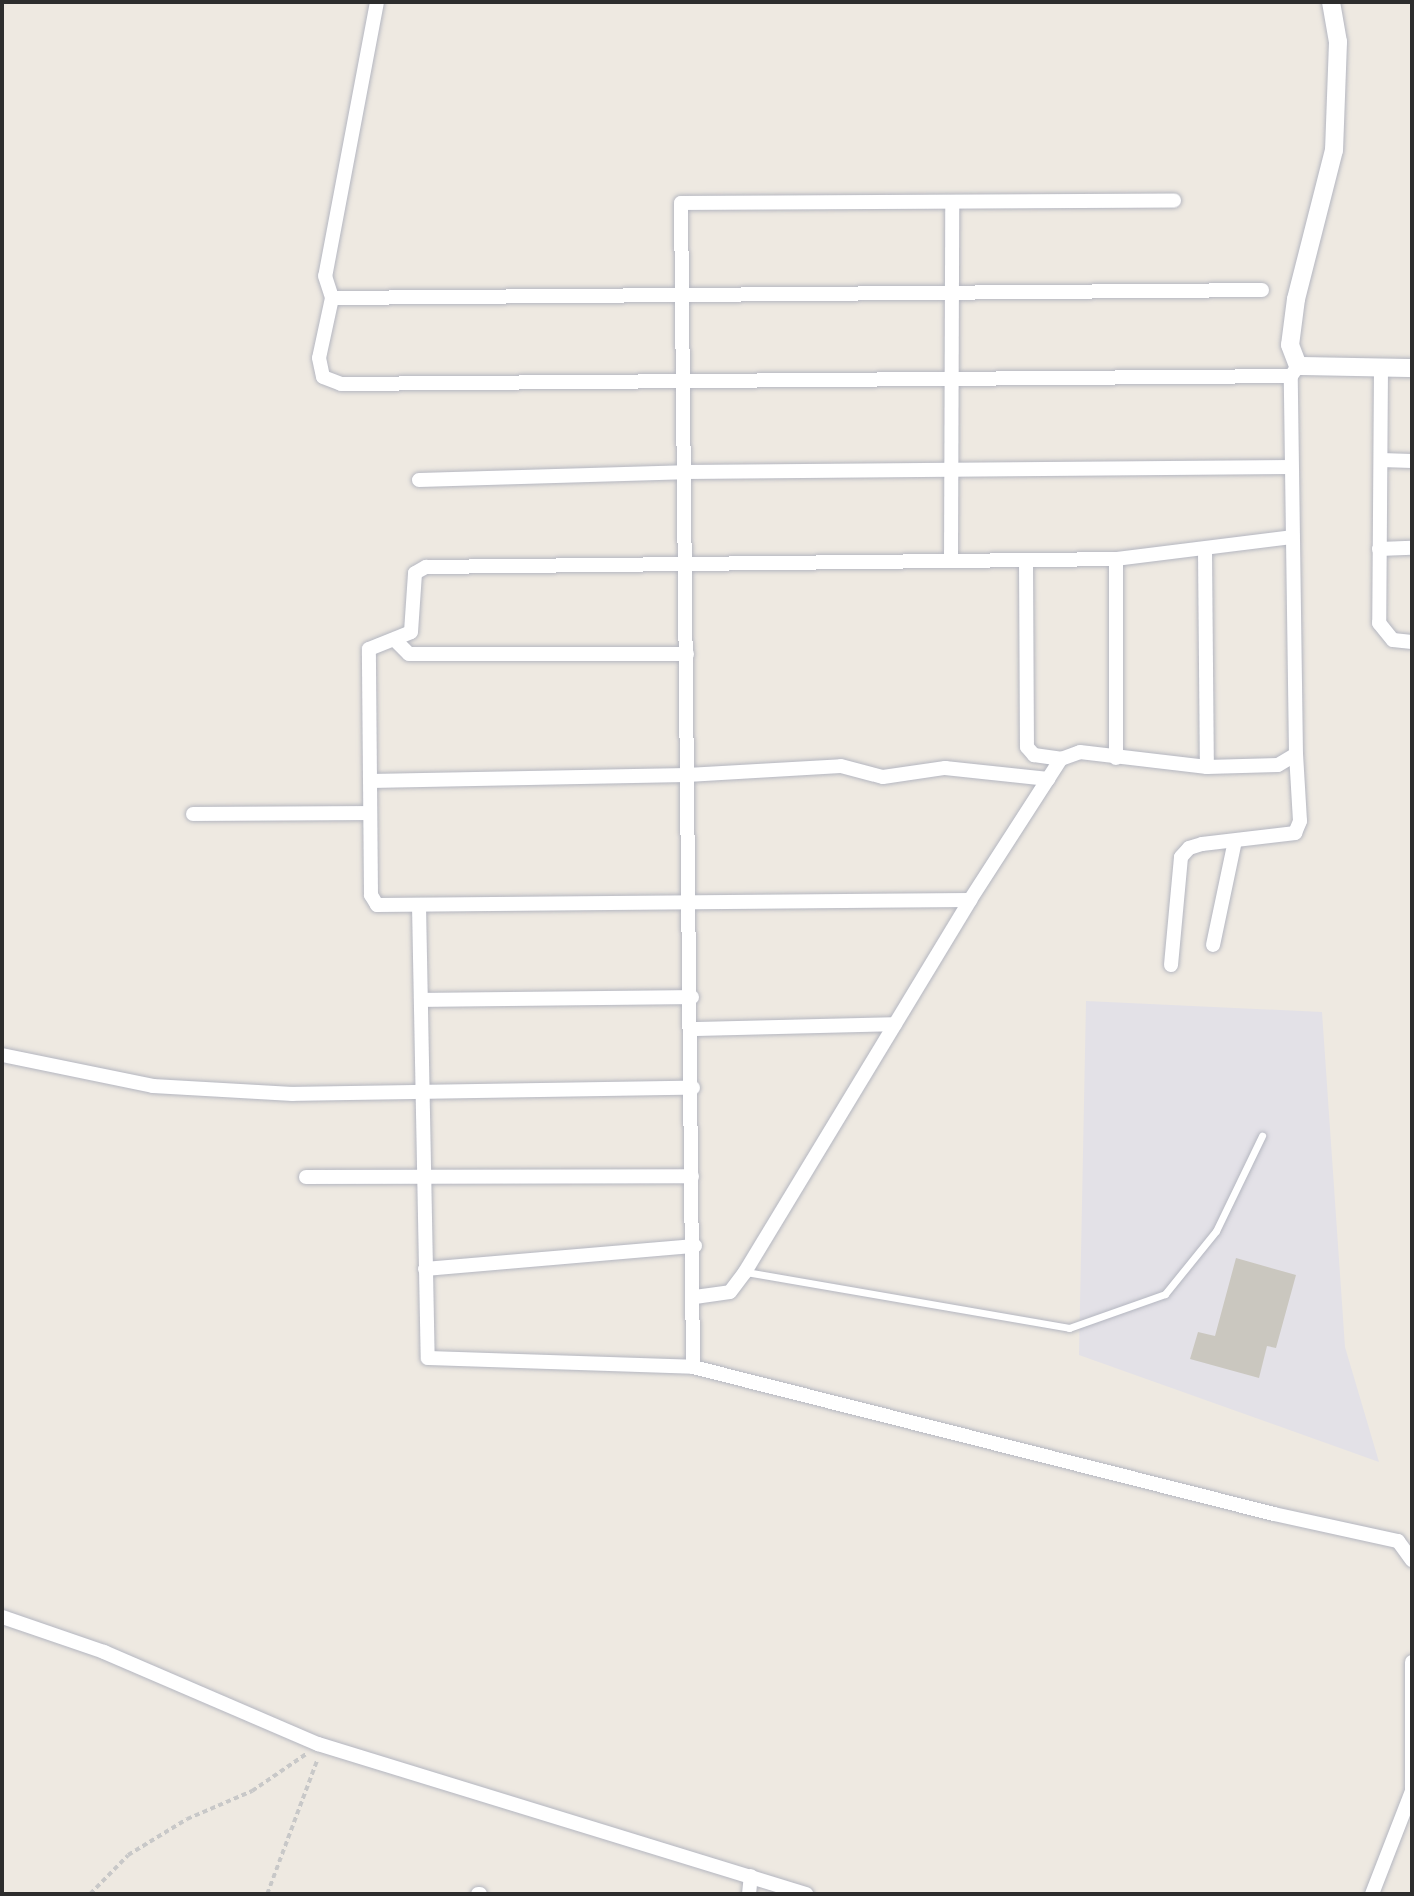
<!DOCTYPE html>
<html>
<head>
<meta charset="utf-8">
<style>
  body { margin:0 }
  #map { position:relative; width:1414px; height:1896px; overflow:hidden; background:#eee9e1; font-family:Rubik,sans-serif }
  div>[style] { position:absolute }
  .industrial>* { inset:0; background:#e3e1e7 }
  .building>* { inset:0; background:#cac7bf }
  .path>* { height:3.5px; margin-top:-1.75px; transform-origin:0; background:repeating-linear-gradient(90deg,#c8c8c8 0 5px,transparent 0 8.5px) }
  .roads { filter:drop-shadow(0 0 2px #b4b6c0) drop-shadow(0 0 2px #b4b6c0) }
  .service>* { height:7px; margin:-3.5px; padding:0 3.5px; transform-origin:3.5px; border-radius:3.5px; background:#fff }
  .minor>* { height:14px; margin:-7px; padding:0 7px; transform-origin:7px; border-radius:7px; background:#fff }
  .tertiary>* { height:18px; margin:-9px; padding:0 9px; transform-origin:9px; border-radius:9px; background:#fff }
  span { translate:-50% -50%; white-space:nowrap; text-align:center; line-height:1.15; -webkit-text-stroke:6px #fff; paint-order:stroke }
  .frame { position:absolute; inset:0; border:4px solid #2d2d2d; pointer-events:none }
</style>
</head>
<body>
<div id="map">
  <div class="industrial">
    <div style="clip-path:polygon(1086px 1001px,1322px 1012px,1345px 1347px,1379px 1462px,1079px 1355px)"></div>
  </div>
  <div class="building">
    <div style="clip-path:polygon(1236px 1258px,1296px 1275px,1276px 1348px,1267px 1346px,1259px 1378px,1190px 1359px,1198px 1332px,1215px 1336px)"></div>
  </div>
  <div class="path">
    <div style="left:90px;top:1894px;width:54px;rotate:-45.7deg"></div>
    <div style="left:128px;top:1855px;width:69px;rotate:-31.4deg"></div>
    <div style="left:187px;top:1819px;width:71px;rotate:-23.3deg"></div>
    <div style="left:252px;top:1791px;width:65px;rotate:-34.4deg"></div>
    <div style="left:267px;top:1894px;width:143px;rotate:-69.5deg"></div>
  </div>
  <div class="roads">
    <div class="service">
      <div style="left:746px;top:1272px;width:328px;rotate:9.8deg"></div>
      <div style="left:1069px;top:1328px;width:102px;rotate:-19.5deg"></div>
      <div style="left:1165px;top:1294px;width:81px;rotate:-51deg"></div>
      <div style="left:1216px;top:1231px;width:106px;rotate:-64.2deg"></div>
    </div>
    <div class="minor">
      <div style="left:377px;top:2px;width:279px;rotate:100.7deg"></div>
      <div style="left:325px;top:276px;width:23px;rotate:72deg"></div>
      <div style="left:332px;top:298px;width:930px;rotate:-0.49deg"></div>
      <div style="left:332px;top:298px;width:61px;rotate:102.2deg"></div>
      <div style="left:319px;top:358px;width:19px;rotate:78deg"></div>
      <div style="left:323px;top:377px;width:19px;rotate:21deg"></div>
      <div style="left:341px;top:384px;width:950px;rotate:-0.48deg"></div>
      <div style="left:1381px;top:368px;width:255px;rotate:90.4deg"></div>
      <div style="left:1379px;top:623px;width:22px;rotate:51deg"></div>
      <div style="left:1393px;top:640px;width:19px;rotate:6deg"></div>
      <div style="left:1381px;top:460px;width:31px;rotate:2deg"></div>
      <div style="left:419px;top:480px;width:265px;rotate:-1.7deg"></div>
      <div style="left:684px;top:472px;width:607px;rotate:-0.47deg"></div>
      <div style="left:1379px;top:549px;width:33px;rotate:-2deg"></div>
      <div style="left:1205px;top:551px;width:216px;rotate:89.5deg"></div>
      <div style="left:1116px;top:559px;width:199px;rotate:90deg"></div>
      <div style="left:1026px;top:560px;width:187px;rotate:89.7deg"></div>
      <div style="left:1027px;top:747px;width:11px;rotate:49deg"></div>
      <div style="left:1034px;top:755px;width:27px;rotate:8deg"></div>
      <div style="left:951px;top:561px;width:359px;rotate:-89.8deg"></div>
      <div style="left:396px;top:641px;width:18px;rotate:45deg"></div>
      <div style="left:409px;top:654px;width:278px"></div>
      <div style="left:370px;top:781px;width:317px;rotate:-1.1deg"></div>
      <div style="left:687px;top:775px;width:154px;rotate:-3.3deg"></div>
      <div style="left:841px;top:766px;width:43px;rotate:14.7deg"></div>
      <div style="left:883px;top:777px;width:63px;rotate:-8.3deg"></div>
      <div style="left:945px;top:768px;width:104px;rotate:6.1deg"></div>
      <div style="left:193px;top:814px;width:177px;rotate:-0.3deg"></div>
      <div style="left:970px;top:900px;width:593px;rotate:179.52deg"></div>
      <div style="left:377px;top:905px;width:12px;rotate:-121deg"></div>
      <div style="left:371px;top:895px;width:246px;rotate:-90.5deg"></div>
      <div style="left:369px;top:649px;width:45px;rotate:-22deg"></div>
      <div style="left:411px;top:632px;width:59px;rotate:-86.1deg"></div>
      <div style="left:415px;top:573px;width:13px;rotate:-29deg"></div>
      <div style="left:426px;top:567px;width:690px;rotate:-0.66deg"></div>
      <div style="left:1116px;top:559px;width:178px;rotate:-7.1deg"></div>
      <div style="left:419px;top:905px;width:453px;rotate:88.9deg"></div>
      <div style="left:428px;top:1358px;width:265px;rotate:1.9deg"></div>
      <div style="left:693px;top:1367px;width:599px;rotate:14.2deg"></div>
      <div style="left:1274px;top:1514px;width:127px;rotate:12.3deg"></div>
      <div style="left:1398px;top:1541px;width:24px;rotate:54deg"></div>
      <div style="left:1213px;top:945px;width:106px;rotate:-78.1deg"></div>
      <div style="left:1171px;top:965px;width:108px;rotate:-84.7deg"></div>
      <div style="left:1181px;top:857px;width:12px;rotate:-48deg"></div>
      <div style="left:1189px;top:848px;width:14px;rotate:-17deg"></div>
      <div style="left:1202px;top:844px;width:94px;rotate:-6.7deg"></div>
      <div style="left:1295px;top:833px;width:13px;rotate:-67deg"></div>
      <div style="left:1300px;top:821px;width:67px;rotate:-93.4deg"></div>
      <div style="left:421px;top:1000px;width:271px;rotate:-0.6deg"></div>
      <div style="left:693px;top:1029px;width:202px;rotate:-1.4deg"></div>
      <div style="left:2px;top:1055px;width:154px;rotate:11.6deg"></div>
      <div style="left:153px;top:1086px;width:140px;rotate:3.3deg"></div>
      <div style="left:293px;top:1094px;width:400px;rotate:-0.9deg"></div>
      <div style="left:306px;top:1177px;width:386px;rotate:-0.1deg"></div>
      <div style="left:425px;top:1269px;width:271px;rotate:-4.9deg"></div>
      <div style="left:695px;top:1297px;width:35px;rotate:-8deg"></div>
      <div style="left:730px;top:1292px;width:25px;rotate:-53deg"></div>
      <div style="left:745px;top:1272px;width:435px;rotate:-58.8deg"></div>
      <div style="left:970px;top:900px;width:168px;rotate:-57.2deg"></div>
      <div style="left:1061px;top:759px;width:20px;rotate:-20deg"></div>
      <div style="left:1080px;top:752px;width:128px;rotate:6.7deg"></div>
      <div style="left:1207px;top:767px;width:71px;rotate:-1.6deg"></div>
      <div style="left:1278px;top:765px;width:21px;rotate:-31deg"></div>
      <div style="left:1296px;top:754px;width:378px;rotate:-90.8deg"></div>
      <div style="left:1291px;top:376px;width:12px;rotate:-55deg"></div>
      <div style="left:693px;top:1367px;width:1164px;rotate:-90.59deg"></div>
      <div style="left:681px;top:203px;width:493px;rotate:-0.3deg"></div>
      <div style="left:2px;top:1617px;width:108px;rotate:18.9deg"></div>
      <div style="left:104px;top:1652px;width:233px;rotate:23.3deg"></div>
      <div style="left:318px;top:1744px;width:511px;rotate:17.09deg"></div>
      <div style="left:478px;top:1894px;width:2px"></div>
      <div style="left:749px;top:1894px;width:18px;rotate:-84deg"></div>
      <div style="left:1372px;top:1894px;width:110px;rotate:-68.8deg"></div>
      <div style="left:1412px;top:1791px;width:129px;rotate:-90deg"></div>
    </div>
    <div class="tertiary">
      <div style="left:1331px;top:2px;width:41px;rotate:80.1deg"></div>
      <div style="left:1338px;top:42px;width:108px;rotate:92.1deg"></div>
      <div style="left:1334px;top:150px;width:154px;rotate:104.3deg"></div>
      <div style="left:1296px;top:299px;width:46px;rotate:97.4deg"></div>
      <div style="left:1290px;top:345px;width:22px;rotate:69deg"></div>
      <div style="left:1298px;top:366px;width:114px;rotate:1deg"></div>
    </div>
  </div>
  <div class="frame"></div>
</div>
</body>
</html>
